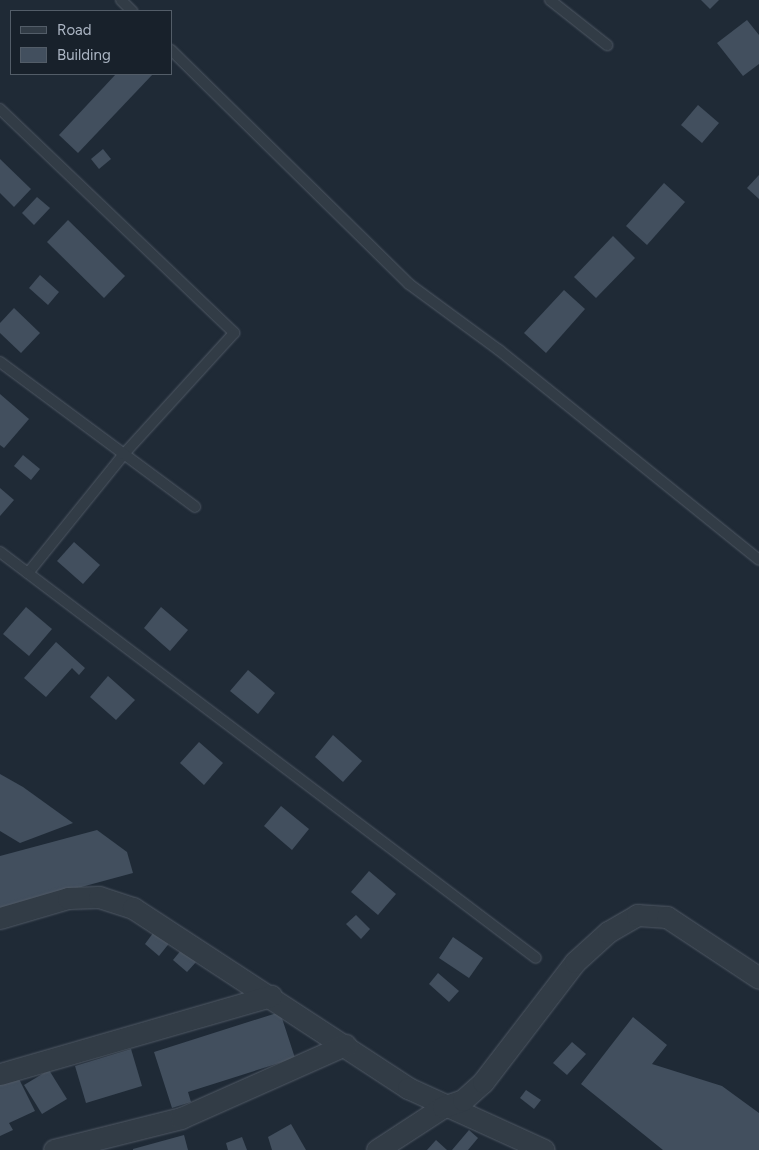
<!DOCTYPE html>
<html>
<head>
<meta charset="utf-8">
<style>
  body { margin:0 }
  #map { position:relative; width:759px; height:1150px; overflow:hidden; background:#1f2a36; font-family:Figtree,sans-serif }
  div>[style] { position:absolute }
  .building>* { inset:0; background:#424f5e }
  .roads { filter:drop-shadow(0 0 1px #505965) drop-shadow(0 0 1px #505965) }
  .lane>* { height:10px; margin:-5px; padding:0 5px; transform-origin:5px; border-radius:5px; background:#323c46 }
  .street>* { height:21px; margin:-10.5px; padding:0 10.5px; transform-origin:10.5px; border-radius:10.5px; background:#323c46 }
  span { translate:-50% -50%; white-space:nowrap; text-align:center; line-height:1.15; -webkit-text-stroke:5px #18212b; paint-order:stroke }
  .legend { position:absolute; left:10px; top:10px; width:162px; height:65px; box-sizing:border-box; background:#18212b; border:1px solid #535d68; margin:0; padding:6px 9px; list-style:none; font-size:15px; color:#acb6c4 }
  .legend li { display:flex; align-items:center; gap:10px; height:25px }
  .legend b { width:25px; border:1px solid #535d68 }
</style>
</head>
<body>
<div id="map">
  <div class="building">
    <div style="clip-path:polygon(701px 0,719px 0,710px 9px)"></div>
    <div style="clip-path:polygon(747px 20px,759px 35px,759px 64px,743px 76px,717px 43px)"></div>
    <div style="clip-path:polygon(116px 74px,153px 74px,78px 153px,59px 135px)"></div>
    <div style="clip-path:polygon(698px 105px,719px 123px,702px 143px,681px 125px)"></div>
    <div style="clip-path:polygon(103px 149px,111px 159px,99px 169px,91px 159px)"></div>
    <div style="clip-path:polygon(0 159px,31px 189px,14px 207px,0 193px)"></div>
    <div style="clip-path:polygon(759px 175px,759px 199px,747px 188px)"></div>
    <div style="clip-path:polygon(664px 183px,685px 202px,647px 245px,626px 226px)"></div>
    <div style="clip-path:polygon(37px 197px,50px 208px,34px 225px,22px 213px)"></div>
    <div style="clip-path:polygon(68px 220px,125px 276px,104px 298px,47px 242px)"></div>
    <div style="clip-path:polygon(613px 236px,635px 258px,596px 298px,574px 277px)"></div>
    <div style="clip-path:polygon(40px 275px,59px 292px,48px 305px,29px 288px)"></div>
    <div style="clip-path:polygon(564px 290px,585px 309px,546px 353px,524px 333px)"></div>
    <div style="clip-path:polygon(14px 308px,40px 333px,21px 353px,0 333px,0 323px)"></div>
    <div style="clip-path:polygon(0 394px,29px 419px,4px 448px,0 445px)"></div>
    <div style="clip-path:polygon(23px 455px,40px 469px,31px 480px,14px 466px)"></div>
    <div style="clip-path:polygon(0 488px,14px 500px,0 516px)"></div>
    <div style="clip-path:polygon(74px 542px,100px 565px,83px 584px,57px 561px)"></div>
    <div style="clip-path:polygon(26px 607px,52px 629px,29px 656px,3px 634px)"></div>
    <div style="clip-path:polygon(161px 607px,188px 630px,170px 651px,144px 628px)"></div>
    <div style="clip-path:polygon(56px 642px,85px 668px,79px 675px,72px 668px,46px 697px,24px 678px)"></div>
    <div style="clip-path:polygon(248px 670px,275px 693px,258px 714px,230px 691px)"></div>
    <div style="clip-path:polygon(108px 676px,135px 700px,116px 720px,90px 697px)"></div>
    <div style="clip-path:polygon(333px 735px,362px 761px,343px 782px,315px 757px)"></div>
    <div style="clip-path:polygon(199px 742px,223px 763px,204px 785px,180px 763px)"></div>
    <div style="clip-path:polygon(0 774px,23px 787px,73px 823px,20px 843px,0 831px)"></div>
    <div style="clip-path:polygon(281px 806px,309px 829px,292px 850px,264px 826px)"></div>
    <div style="clip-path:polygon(97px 830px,127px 852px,133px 873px,0 909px,0 856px)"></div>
    <div style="clip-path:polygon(369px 871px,396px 894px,378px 915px,351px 892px)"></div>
    <div style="clip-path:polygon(356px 915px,370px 929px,361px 939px,346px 924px)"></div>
    <div style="clip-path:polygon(156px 929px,171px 941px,159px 956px,145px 944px)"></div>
    <div style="clip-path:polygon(453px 937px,483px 958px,469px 978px,439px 958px)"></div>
    <div style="clip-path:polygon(182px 949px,197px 961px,187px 972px,173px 960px)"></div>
    <div style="clip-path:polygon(438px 973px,459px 991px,449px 1002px,429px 984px)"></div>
    <div style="clip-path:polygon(280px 1012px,295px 1058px,188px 1092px,191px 1102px,172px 1108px,154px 1052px)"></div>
    <div style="clip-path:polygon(633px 1017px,667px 1045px,652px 1064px,722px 1086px,759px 1113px,759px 1150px,663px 1150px,581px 1084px)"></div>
    <div style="clip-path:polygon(572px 1042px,586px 1054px,567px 1075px,553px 1063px)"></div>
    <div style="clip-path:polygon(131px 1049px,142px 1086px,86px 1103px,75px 1066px)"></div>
    <div style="clip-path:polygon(49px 1070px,67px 1099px,42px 1114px,24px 1085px)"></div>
    <div style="clip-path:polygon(17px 1075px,35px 1111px,9px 1123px,13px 1130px,0 1136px,0 1083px)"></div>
    <div style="clip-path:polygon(526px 1090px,541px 1100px,534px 1109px,520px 1098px)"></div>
    <div style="clip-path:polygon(291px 1124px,306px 1150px,272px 1150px,268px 1137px)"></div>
    <div style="clip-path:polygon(469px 1130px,478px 1138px,468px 1150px,452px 1150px)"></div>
    <div style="clip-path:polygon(184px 1135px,188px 1150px,133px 1150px,133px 1149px)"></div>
    <div style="clip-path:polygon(242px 1137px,247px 1150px,228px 1150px,226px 1143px)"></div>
    <div style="clip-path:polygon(436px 1140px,447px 1150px,427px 1150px)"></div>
  </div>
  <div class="roads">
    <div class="lane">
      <div style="left:121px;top:0;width:16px;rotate:45deg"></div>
      <div style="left:550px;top:0;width:73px;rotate:38.3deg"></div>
      <div style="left:171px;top:50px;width:334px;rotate:44.5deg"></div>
      <div style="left:409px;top:284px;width:112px;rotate:36.3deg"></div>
      <div style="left:499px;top:350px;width:334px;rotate:38.9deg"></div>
      <div style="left:0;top:109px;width:324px;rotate:43.7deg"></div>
      <div style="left:234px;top:333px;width:164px;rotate:132.3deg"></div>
      <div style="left:124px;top:454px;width:153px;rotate:128.9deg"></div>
      <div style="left:0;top:362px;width:243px;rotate:36.6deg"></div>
      <div style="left:0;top:552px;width:672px;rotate:37.14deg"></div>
    </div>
    <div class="street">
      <div style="left:0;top:918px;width:71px;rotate:-16.4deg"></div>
      <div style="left:68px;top:898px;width:31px;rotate:-2deg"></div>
      <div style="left:99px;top:897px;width:36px;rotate:18deg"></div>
      <div style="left:133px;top:908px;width:329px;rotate:33.2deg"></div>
      <div style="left:408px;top:1088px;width:149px;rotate:24.5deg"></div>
      <div style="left:0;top:1074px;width:282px;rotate:-16.1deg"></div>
      <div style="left:54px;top:1150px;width:131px;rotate:-14.1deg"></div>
      <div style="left:181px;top:1118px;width:180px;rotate:-24deg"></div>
      <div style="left:377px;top:1150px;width:79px;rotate:-33.1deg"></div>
      <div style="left:443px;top:1107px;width:21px;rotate:-19deg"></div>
      <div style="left:463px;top:1100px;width:27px;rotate:-42deg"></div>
      <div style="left:483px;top:1082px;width:151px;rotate:-52.5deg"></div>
      <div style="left:575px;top:962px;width:45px;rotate:-42.3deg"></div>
      <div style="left:608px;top:932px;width:34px;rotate:-30deg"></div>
      <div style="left:637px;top:915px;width:30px;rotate:4deg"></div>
      <div style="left:667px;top:917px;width:110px;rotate:33.5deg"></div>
    </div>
  </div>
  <ul class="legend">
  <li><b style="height:6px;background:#323c46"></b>Road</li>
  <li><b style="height:14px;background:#424f5e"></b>Building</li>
  </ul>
</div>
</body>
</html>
